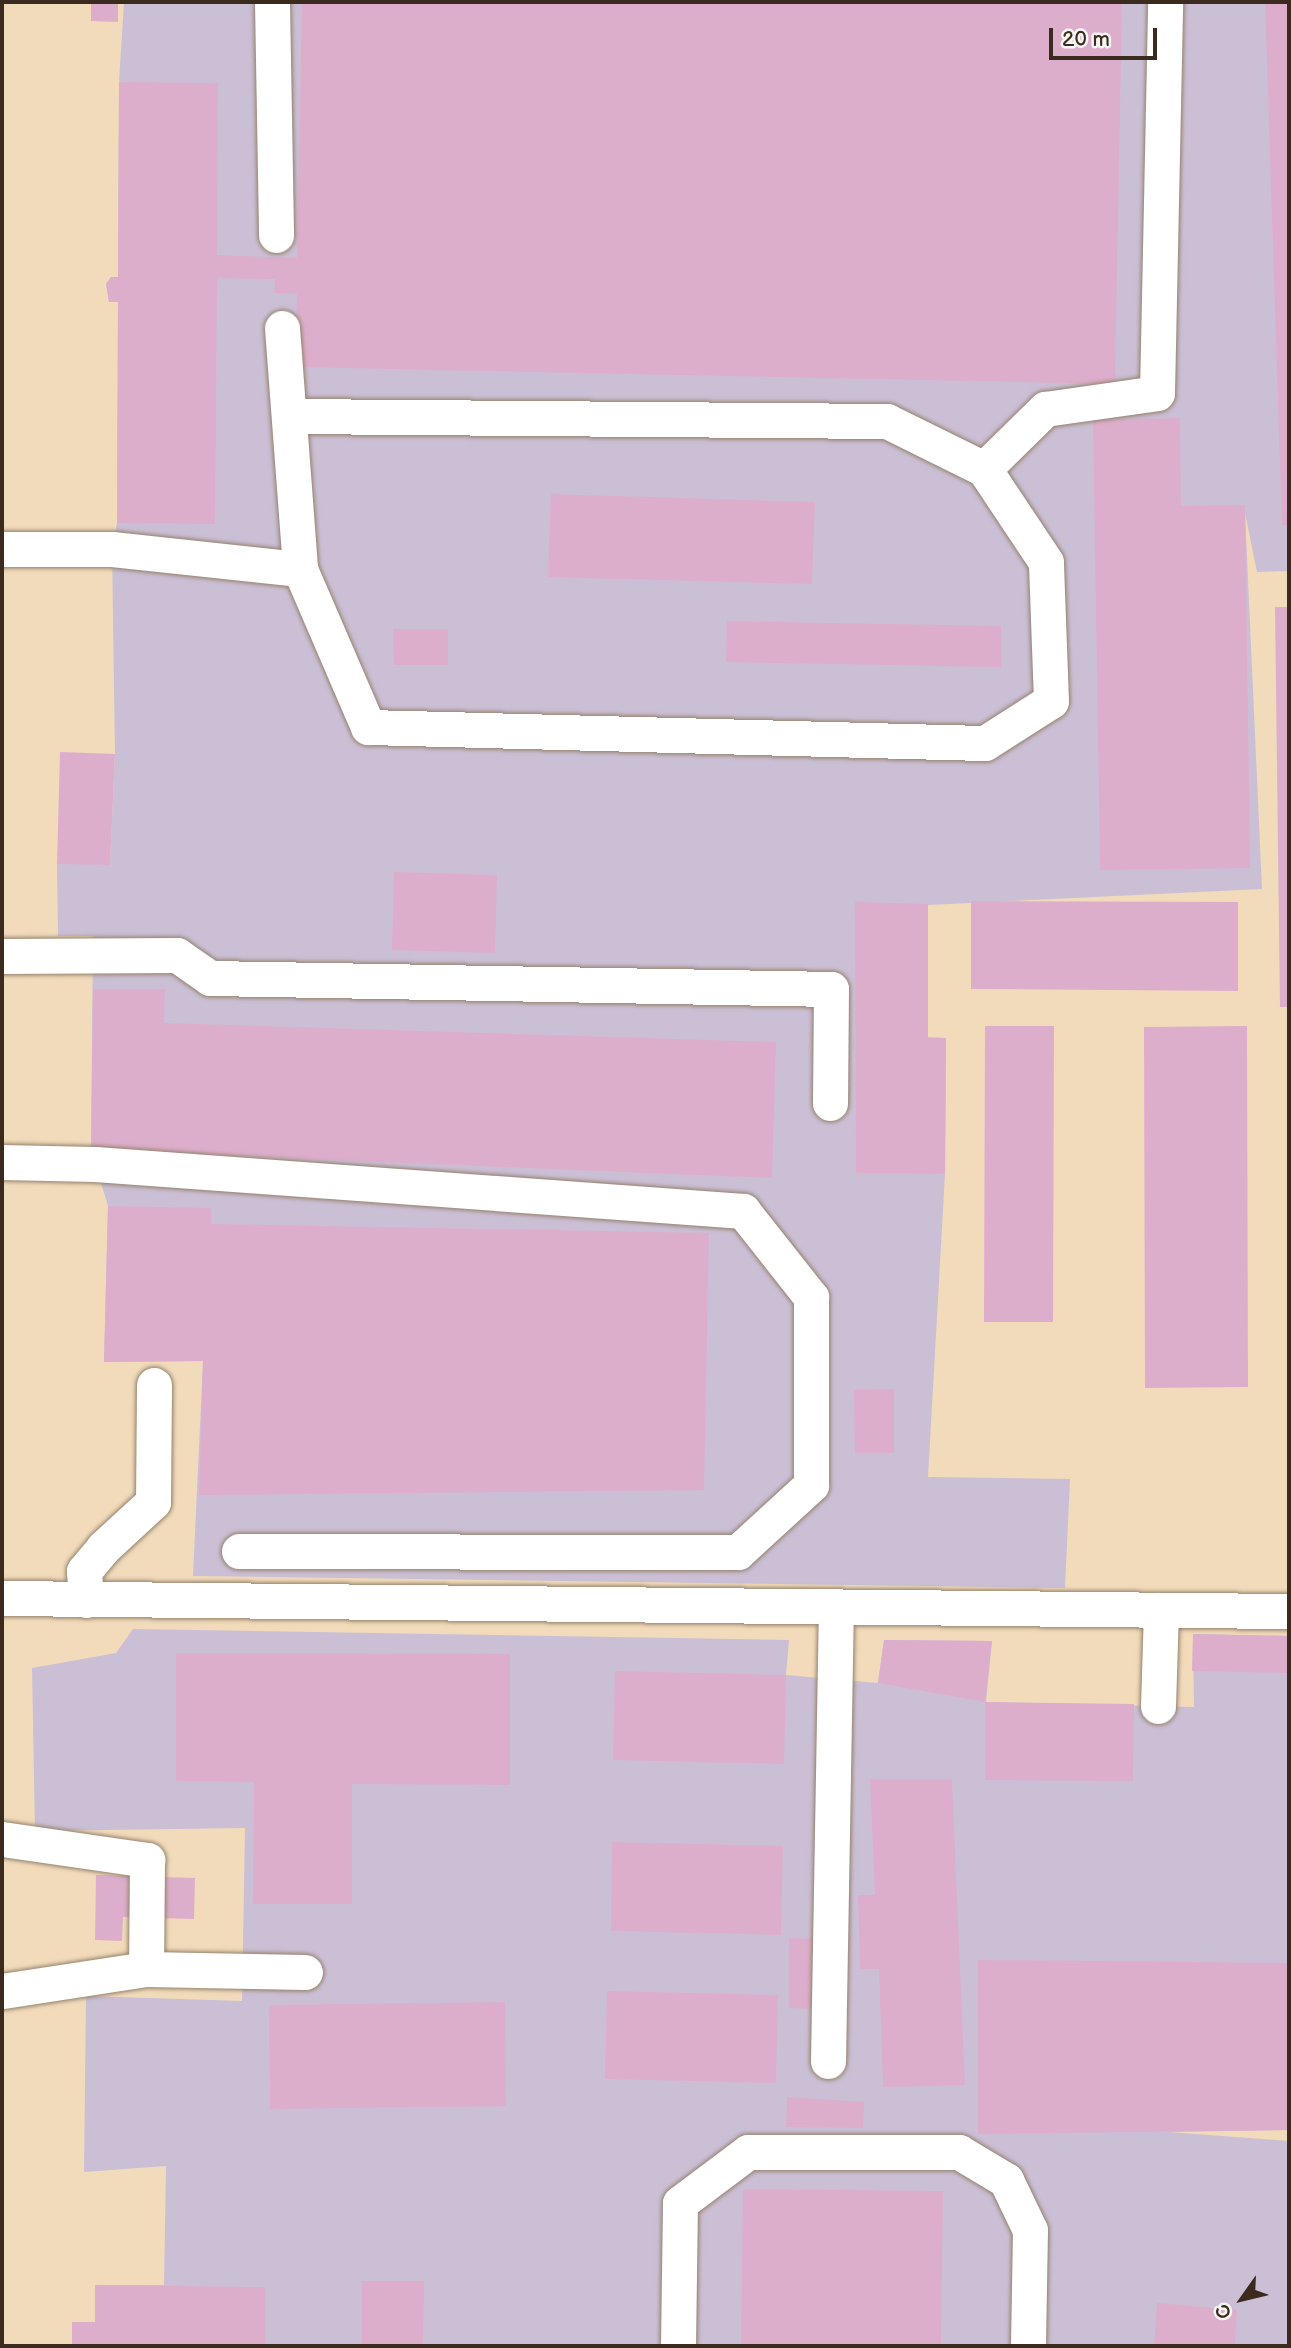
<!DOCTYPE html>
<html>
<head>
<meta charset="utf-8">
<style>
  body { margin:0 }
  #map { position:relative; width:1291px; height:2348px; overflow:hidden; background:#f1dbbb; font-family:"Balsamiq Sans",sans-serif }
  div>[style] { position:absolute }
  .industrial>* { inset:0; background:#cbbfd6 }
  .building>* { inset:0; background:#ddaecc }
  .roads { filter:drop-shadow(0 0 2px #96826c) drop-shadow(0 0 2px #96826c) }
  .minor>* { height:35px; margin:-17.5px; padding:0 17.5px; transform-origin:17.5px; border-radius:17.5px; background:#fff }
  span { translate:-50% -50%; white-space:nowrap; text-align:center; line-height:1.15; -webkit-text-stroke:5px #f6f6f2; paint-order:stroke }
  .frame { position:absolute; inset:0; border:4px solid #3b2a1e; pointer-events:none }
  .north { position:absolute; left:1207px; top:2264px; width:70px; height:70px; -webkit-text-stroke:5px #f6f6f2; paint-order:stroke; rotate:236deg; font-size:19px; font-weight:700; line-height:28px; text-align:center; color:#3b2a1e }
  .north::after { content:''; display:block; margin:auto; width:24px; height:32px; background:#3b2a1e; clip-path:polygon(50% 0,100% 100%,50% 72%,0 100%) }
  .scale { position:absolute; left:1049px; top:28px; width:108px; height:32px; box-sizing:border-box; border:4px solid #3b2a1e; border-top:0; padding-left:9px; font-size:21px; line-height:24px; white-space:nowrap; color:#3b2a1e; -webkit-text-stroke:5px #f6f6f2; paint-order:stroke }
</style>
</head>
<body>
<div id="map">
  <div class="industrial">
    <div style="clip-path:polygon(124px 2px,1289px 2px,1289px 571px,1257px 572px,1245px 513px,1262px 889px,928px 905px,928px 1037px,946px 1038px,945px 1174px,928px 1477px,1070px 1479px,1065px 1588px,193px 1576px,203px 1361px,104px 1362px,108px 1206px,91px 1150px,93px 936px,58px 936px,57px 864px,110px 864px,115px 754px,112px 549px,117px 523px,118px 302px,109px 302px,106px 284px,111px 277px,118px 277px,119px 82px)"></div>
    <div style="clip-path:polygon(133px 1629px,789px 1640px,786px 1675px,878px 1683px,884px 1640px,992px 1641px,986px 1702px,1194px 1707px,1193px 1634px,1289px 1636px,1289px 2130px,1169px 2132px,1289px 2141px,1289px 2346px,72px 2346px,72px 2322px,95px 2322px,95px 2285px,164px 2285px,166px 2166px,84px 2172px,86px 1996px,242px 2001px,245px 1828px,35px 1831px,32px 1668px,116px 1653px)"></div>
  </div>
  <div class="building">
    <div style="clip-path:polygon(91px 2px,118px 2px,118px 22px,91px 21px)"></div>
    <div style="clip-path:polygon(302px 2px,1122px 2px,1115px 384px,295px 367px,297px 294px,274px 293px,275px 279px,217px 278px,215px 524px,117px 523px,118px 302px,109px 302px,106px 284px,111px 277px,118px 277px,119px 82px,218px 83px,217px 255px,297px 258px)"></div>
    <div style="clip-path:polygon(1265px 2px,1289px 2px,1289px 525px,1282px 525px)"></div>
    <div style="clip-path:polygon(1180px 418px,1181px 506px,1245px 505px,1250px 868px,1100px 870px,1093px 420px)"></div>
    <div style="clip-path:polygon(551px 494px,815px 502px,812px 584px,548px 577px)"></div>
    <div style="clip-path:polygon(1275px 607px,1289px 607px,1289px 1007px,1280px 1007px)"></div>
    <div style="clip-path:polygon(727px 621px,1001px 626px,1001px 667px,726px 662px)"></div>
    <div style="clip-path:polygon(393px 629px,448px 629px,448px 665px,394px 665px)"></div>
    <div style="clip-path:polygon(60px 752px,115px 754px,110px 865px,57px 864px)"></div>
    <div style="clip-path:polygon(394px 872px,497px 875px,495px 953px,392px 950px)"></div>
    <div style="clip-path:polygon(971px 901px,1238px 902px,1238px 991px,971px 989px)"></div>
    <div style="clip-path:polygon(855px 902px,928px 904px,928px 1038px,946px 1038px,945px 1174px,856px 1173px)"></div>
    <div style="clip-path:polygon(93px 989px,165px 989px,164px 1023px,776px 1042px,772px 1178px,91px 1150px)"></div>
    <div style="clip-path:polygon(985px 1026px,1054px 1026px,1053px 1322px,984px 1322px)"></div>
    <div style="clip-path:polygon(1247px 1026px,1248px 1387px,1145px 1388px,1144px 1027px)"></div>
    <div style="clip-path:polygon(108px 1206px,211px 1208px,211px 1224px,709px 1233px,704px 1490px,199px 1495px,203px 1361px,104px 1362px)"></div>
    <div style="clip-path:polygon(894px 1389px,894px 1453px,855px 1453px,854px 1390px)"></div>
    <div style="clip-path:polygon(1193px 1634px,1289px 1636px,1289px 1673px,1192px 1671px)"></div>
    <div style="clip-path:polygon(884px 1640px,992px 1641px,985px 1702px,878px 1683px)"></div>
    <div style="clip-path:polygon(176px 1653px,510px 1654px,510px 1785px,352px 1784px,352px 1904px,253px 1904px,254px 1782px,176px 1781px)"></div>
    <div style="clip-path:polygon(615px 1671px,786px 1675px,784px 1764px,613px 1760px)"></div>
    <div style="clip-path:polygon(985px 1702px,1134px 1704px,1133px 1781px,985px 1780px)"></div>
    <div style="clip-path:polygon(870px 1779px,952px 1779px,965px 2085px,883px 2087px,879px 1969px,860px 1969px,858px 1895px,875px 1895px)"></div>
    <div style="clip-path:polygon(612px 1842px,783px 1846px,781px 1935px,611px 1931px)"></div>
    <div style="clip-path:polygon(96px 1875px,195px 1878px,194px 1919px,123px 1917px,122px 1941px,95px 1940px)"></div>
    <div style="clip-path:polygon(789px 1938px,817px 1939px,817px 2009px,789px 2008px)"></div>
    <div style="clip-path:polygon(978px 1960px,1289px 1963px,1289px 2130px,978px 2134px)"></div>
    <div style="clip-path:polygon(607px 1991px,778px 1995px,776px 2083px,605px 2079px)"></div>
    <div style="clip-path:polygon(505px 2002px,506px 2106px,270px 2109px,269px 2005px)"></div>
    <div style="clip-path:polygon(787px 2097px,864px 2102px,863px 2128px,786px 2127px)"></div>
    <div style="clip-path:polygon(743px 2189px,943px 2191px,941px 2346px,741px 2346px)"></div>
    <div style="clip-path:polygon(362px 2281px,424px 2281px,423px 2346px,362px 2346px)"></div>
    <div style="clip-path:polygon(95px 2285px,265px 2287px,265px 2346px,72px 2346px,72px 2322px,95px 2322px)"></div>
    <div style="clip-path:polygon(1157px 2303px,1237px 2310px,1235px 2346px,1154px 2346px)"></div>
  </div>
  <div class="roads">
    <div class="minor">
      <div style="left:272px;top:2px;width:233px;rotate:89deg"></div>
      <div style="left:282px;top:328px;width:242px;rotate:85.7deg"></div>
      <div style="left:300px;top:569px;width:172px;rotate:66.7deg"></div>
      <div style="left:368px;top:727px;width:617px;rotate:1.49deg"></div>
      <div style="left:985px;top:743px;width:78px;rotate:-32.5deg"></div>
      <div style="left:1051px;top:701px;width:139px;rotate:-92.1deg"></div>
      <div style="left:1046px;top:562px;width:112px;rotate:-123.7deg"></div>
      <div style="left:984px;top:469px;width:108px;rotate:-153.7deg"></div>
      <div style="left:887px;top:421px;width:598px;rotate:-179.52deg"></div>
      <div style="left:984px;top:469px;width:86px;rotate:-44.5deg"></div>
      <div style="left:1045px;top:409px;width:113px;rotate:-8.1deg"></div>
      <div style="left:1157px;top:393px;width:391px;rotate:-88.8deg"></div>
      <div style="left:2px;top:549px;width:110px"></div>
      <div style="left:112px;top:549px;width:189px;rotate:6.1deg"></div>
      <div style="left:2px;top:956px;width:175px;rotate:-0.3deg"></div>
      <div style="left:177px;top:955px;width:40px;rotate:34.9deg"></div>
      <div style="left:210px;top:978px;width:621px;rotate:1.01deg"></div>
      <div style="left:831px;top:989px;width:114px;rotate:90.5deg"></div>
      <div style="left:2px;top:1162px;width:93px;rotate:1.2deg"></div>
      <div style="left:95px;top:1164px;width:650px;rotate:4.15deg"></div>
      <div style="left:743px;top:1211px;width:110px;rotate:51.7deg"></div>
      <div style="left:811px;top:1297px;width:188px;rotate:90deg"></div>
      <div style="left:811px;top:1485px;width:99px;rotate:137.5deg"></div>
      <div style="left:738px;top:1552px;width:499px;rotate:-179.9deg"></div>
      <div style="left:2px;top:1598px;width:1287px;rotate:0.58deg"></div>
      <div style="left:86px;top:1600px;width:29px;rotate:-94deg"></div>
      <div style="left:84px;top:1571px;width:30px;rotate:-50deg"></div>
      <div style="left:103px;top:1548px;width:68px;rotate:-42.6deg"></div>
      <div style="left:153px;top:1502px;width:117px;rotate:-89.5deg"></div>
      <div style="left:1158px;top:1706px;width:96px;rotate:-88.2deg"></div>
      <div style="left:2px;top:1839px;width:147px;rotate:8.2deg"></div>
      <div style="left:147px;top:1860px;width:109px;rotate:90.5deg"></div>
      <div style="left:146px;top:1969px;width:146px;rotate:171.3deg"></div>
      <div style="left:146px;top:1969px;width:159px;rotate:1.1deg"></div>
      <div style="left:828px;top:2061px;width:454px;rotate:-89deg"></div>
      <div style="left:678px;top:2346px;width:143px;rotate:-89.2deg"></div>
      <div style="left:680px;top:2203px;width:85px;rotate:-36.9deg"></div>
      <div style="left:748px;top:2152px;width:211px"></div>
      <div style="left:959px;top:2152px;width:55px;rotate:30.8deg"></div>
      <div style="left:1006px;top:2180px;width:55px;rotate:64.4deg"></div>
      <div style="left:1030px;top:2230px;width:116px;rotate:91deg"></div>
    </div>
  </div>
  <div class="frame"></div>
  <div class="north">С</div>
  <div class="scale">20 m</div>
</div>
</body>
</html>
